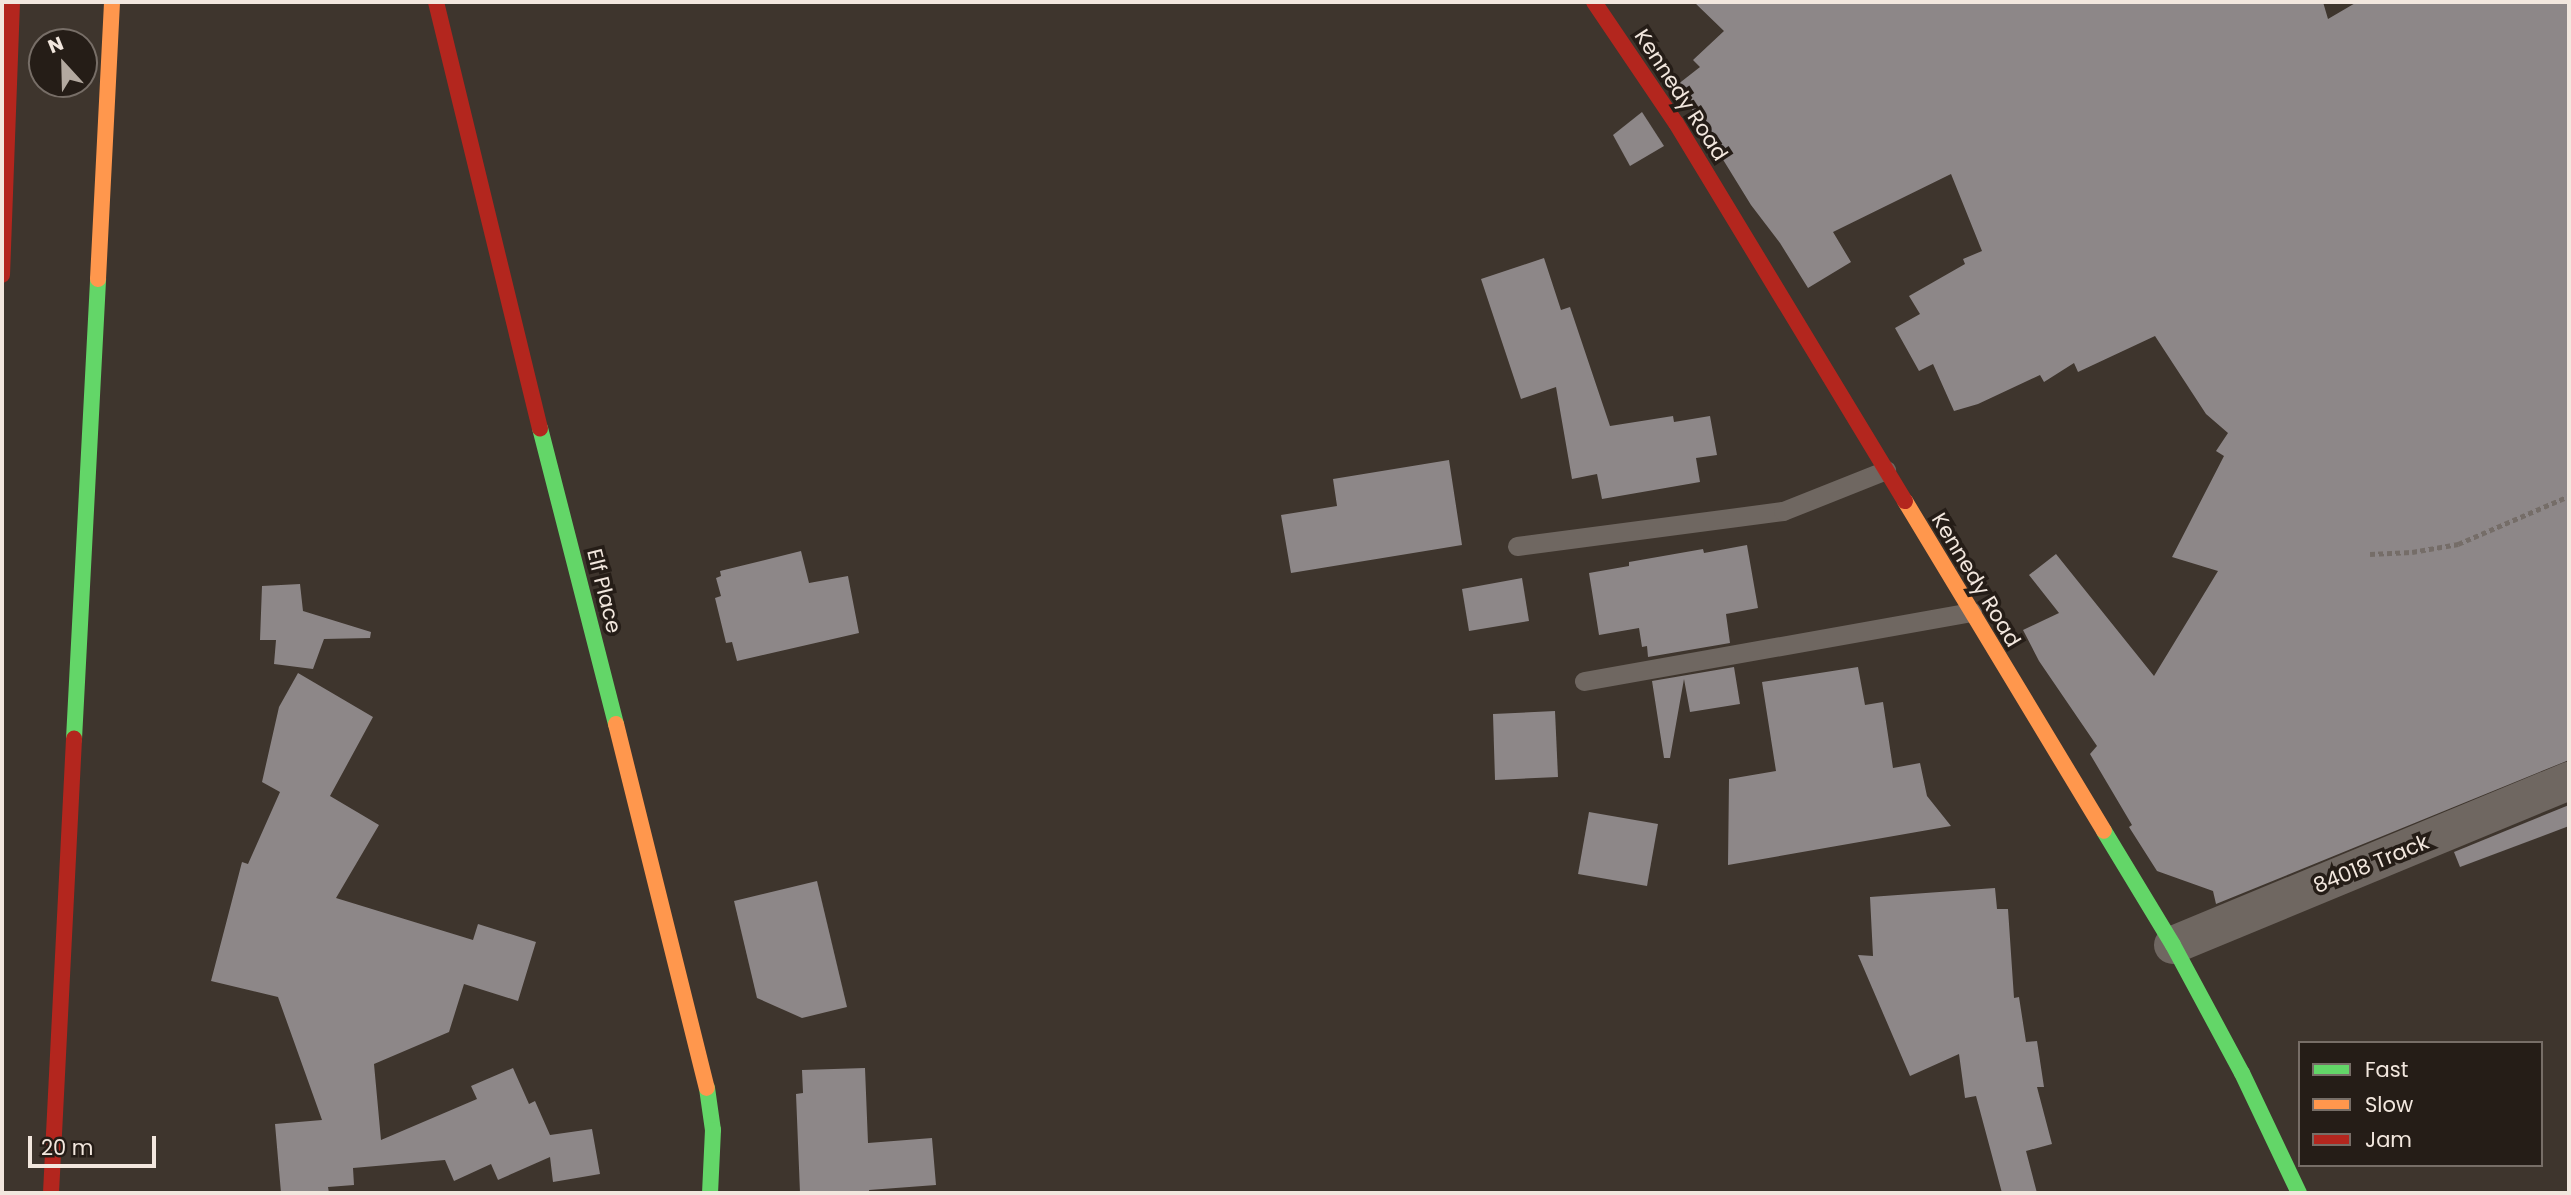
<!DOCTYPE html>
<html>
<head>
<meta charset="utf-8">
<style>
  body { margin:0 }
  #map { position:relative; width:2571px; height:1195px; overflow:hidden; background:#3e352d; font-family:Poppins,sans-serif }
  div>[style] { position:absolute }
  .building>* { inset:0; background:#8d8788 }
  .path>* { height:4.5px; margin-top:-2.25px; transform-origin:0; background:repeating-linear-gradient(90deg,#756d68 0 5px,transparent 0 8.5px) }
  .lane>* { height:19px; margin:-9.5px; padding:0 9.5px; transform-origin:9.5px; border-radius:9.5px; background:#6f6761 }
  .street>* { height:38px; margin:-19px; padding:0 19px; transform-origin:19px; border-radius:19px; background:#6f6761 }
  .fast>* { height:16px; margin:-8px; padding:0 8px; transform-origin:8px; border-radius:8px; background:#63d668 }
  .slow>* { height:16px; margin:-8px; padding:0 8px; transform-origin:8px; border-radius:8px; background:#ff974d }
  .jam>* { height:16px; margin:-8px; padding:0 8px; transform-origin:8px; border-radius:8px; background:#b3261e }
  span { translate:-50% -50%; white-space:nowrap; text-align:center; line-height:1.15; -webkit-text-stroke:7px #251d17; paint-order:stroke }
  .street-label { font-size:21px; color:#f2e7de }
  .frame { position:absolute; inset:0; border:4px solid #f2e7de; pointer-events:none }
  .legend { position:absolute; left:2298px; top:1041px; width:245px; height:126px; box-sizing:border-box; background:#251d17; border:2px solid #776e67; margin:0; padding:9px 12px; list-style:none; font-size:21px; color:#f2e7de }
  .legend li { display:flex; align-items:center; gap:14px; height:35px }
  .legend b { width:35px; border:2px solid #776e67 }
  .north { position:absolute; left:28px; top:28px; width:70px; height:70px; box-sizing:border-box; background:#251d17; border:2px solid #776e67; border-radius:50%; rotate:338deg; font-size:19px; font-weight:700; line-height:28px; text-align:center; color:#f2e7de }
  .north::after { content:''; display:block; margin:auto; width:24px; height:32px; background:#b3a9a0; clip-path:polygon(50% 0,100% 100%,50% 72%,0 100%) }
  .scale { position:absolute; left:28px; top:1136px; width:128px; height:32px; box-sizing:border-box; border:4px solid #f2e7de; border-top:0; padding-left:9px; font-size:21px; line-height:24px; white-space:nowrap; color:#f2e7de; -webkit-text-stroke:5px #251d17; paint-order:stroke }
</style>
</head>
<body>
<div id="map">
  <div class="building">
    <div style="clip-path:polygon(1694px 2px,2323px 2px,2328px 19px,2357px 2px,2569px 2px,2569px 760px,2216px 904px,2213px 891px,2157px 871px,2129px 827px,2132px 825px,2090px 754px,2097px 746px,2039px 661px,2023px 630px,2059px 613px,2029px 575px,2056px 554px,2154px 676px,2218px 571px,2172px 557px,2224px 456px,2216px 451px,2228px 433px,2206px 414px,2155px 336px,2078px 372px,2074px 363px,2044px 382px,2040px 375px,1978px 404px,1954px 411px,1933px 364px,1919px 371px,1895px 328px,1920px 314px,1909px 296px,1965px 264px,1963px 259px,1982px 251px,1951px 174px,1833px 232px,1851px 262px,1808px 288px,1780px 243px,1751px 205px,1677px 85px,1700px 67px,1693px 60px,1724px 31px)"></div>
    <div style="clip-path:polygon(1642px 112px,1664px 146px,1630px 166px,1613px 135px)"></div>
    <div style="clip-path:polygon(1544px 258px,1561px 310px,1570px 307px,1610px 426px,1673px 416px,1674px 422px,1710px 416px,1717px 455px,1696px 458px,1700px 482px,1602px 499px,1597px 474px,1572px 479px,1556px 387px,1521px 399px,1481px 279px)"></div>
    <div style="clip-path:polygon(1449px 460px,1462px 545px,1291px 573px,1281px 515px,1337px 506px,1333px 479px)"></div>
    <div style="clip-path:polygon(1747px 545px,1758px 608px,1726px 614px,1730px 643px,1648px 657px,1647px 646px,1642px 647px,1639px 628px,1599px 635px,1589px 573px,1629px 566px,1629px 562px,1703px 549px,1704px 553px)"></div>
    <div style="clip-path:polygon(801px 551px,809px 583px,848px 576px,859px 633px,737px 661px,732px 642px,726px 643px,715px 598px,721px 596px,716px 578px,721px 576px,720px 571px)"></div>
    <div style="clip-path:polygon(1522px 578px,1529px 621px,1469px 631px,1462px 589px)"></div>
    <div style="clip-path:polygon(300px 584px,303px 611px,371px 632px,370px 638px,324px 639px,313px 669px,274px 664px,276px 640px,260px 640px,262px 586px)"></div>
    <div style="clip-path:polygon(1734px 667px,1740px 704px,1690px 712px,1684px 679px,1670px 758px,1664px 758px,1652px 681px)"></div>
    <div style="clip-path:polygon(1858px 667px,1865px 705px,1883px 702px,1893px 768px,1920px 763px,1927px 796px,1951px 826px,1728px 865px,1729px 779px,1776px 771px,1762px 682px)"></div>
    <div style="clip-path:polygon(298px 673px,373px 717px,330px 796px,379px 825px,336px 898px,473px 940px,478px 924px,536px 942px,518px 1001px,464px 984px,449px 1032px,374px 1064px,381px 1140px,477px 1099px,471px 1086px,513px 1068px,529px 1104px,535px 1101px,550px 1135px,592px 1129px,600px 1174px,553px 1182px,550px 1157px,498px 1180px,491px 1164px,454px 1181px,445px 1160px,353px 1168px,354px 1185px,328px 1187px,329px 1193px,281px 1193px,275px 1124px,322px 1120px,278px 997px,211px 981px,242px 862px,248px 864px,280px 792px,262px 782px,279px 707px)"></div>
    <div style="clip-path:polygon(1555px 711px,1558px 777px,1495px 780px,1493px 714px)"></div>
    <div style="clip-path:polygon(2569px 805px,2569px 826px,2460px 867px,2454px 852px)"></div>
    <div style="clip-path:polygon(1589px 812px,1658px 824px,1647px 886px,1578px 874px)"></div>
    <div style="clip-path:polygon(817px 881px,847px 1007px,802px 1018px,757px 998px,734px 901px)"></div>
    <div style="clip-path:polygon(1995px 888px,1997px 909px,2008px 909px,2014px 998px,2019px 997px,2026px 1042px,2037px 1041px,2044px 1087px,2037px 1087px,2052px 1144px,2026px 1151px,2037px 1193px,2002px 1193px,1976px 1096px,1965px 1098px,1959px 1054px,1910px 1076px,1858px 955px,1873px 956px,1870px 897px)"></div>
    <div style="clip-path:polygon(865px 1068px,868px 1143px,932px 1138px,936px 1185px,869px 1190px,869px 1193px,800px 1193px,796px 1094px,803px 1093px,802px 1070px)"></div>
  </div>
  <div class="path">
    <div style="left:2370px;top:554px;width:42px;rotate:-2.7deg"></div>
    <div style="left:2412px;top:552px;width:47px;rotate:-9.9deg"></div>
    <div style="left:2458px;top:544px;width:121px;rotate:-23.4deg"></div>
  </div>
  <div class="lane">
    <div style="left:1517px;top:546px;width:268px;rotate:-7.5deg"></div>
    <div style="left:1783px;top:511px;width:111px;rotate:-21.7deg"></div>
    <div style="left:1584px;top:681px;width:394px;rotate:-10.1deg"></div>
  </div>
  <div class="street">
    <div style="left:2173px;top:945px;width:429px;rotate:-22.5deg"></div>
  </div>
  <div class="fast">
    <div style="left:540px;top:428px;width:306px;rotate:75.6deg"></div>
    <div style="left:74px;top:739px;width:461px;rotate:-87deg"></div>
    <div style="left:2104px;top:831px;width:133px;rotate:58.8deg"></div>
    <div style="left:2173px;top:945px;width:145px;rotate:61.7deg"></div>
    <div style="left:2242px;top:1073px;width:133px;rotate:64.6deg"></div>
    <div style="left:707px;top:1088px;width:42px;rotate:81.9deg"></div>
    <div style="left:713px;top:1130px;width:63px;rotate:92.7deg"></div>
  </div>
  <div class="slow">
    <div style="left:98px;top:279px;width:277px;rotate:-87.1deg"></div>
    <div style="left:1905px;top:501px;width:385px;rotate:58.9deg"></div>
    <div style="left:616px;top:724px;width:375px;rotate:76deg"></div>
  </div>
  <div class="jam">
    <div style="left:436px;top:2px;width:439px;rotate:76.3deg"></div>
    <div style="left:1594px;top:2px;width:146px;rotate:55.9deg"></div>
    <div style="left:1676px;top:123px;width:442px;rotate:58.8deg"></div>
    <div style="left:2px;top:275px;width:273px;rotate:-87.9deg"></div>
    <div style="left:51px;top:1193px;width:455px;rotate:-87.1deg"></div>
  </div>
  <div class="street-label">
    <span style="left:1681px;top:95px;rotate:57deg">Kennedy Road</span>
    <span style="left:1976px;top:580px;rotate:59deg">Kennedy Road</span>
    <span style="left:604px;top:591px;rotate:76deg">Elf Place</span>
    <span style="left:2371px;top:864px;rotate:-22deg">84018 Track</span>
  </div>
  <div class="frame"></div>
  <ul class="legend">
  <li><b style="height:9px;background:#63d668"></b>Fast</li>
  <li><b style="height:9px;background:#ff974d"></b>Slow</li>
  <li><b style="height:9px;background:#b3261e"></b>Jam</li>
  </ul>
  <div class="north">N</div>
  <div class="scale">20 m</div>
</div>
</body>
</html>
